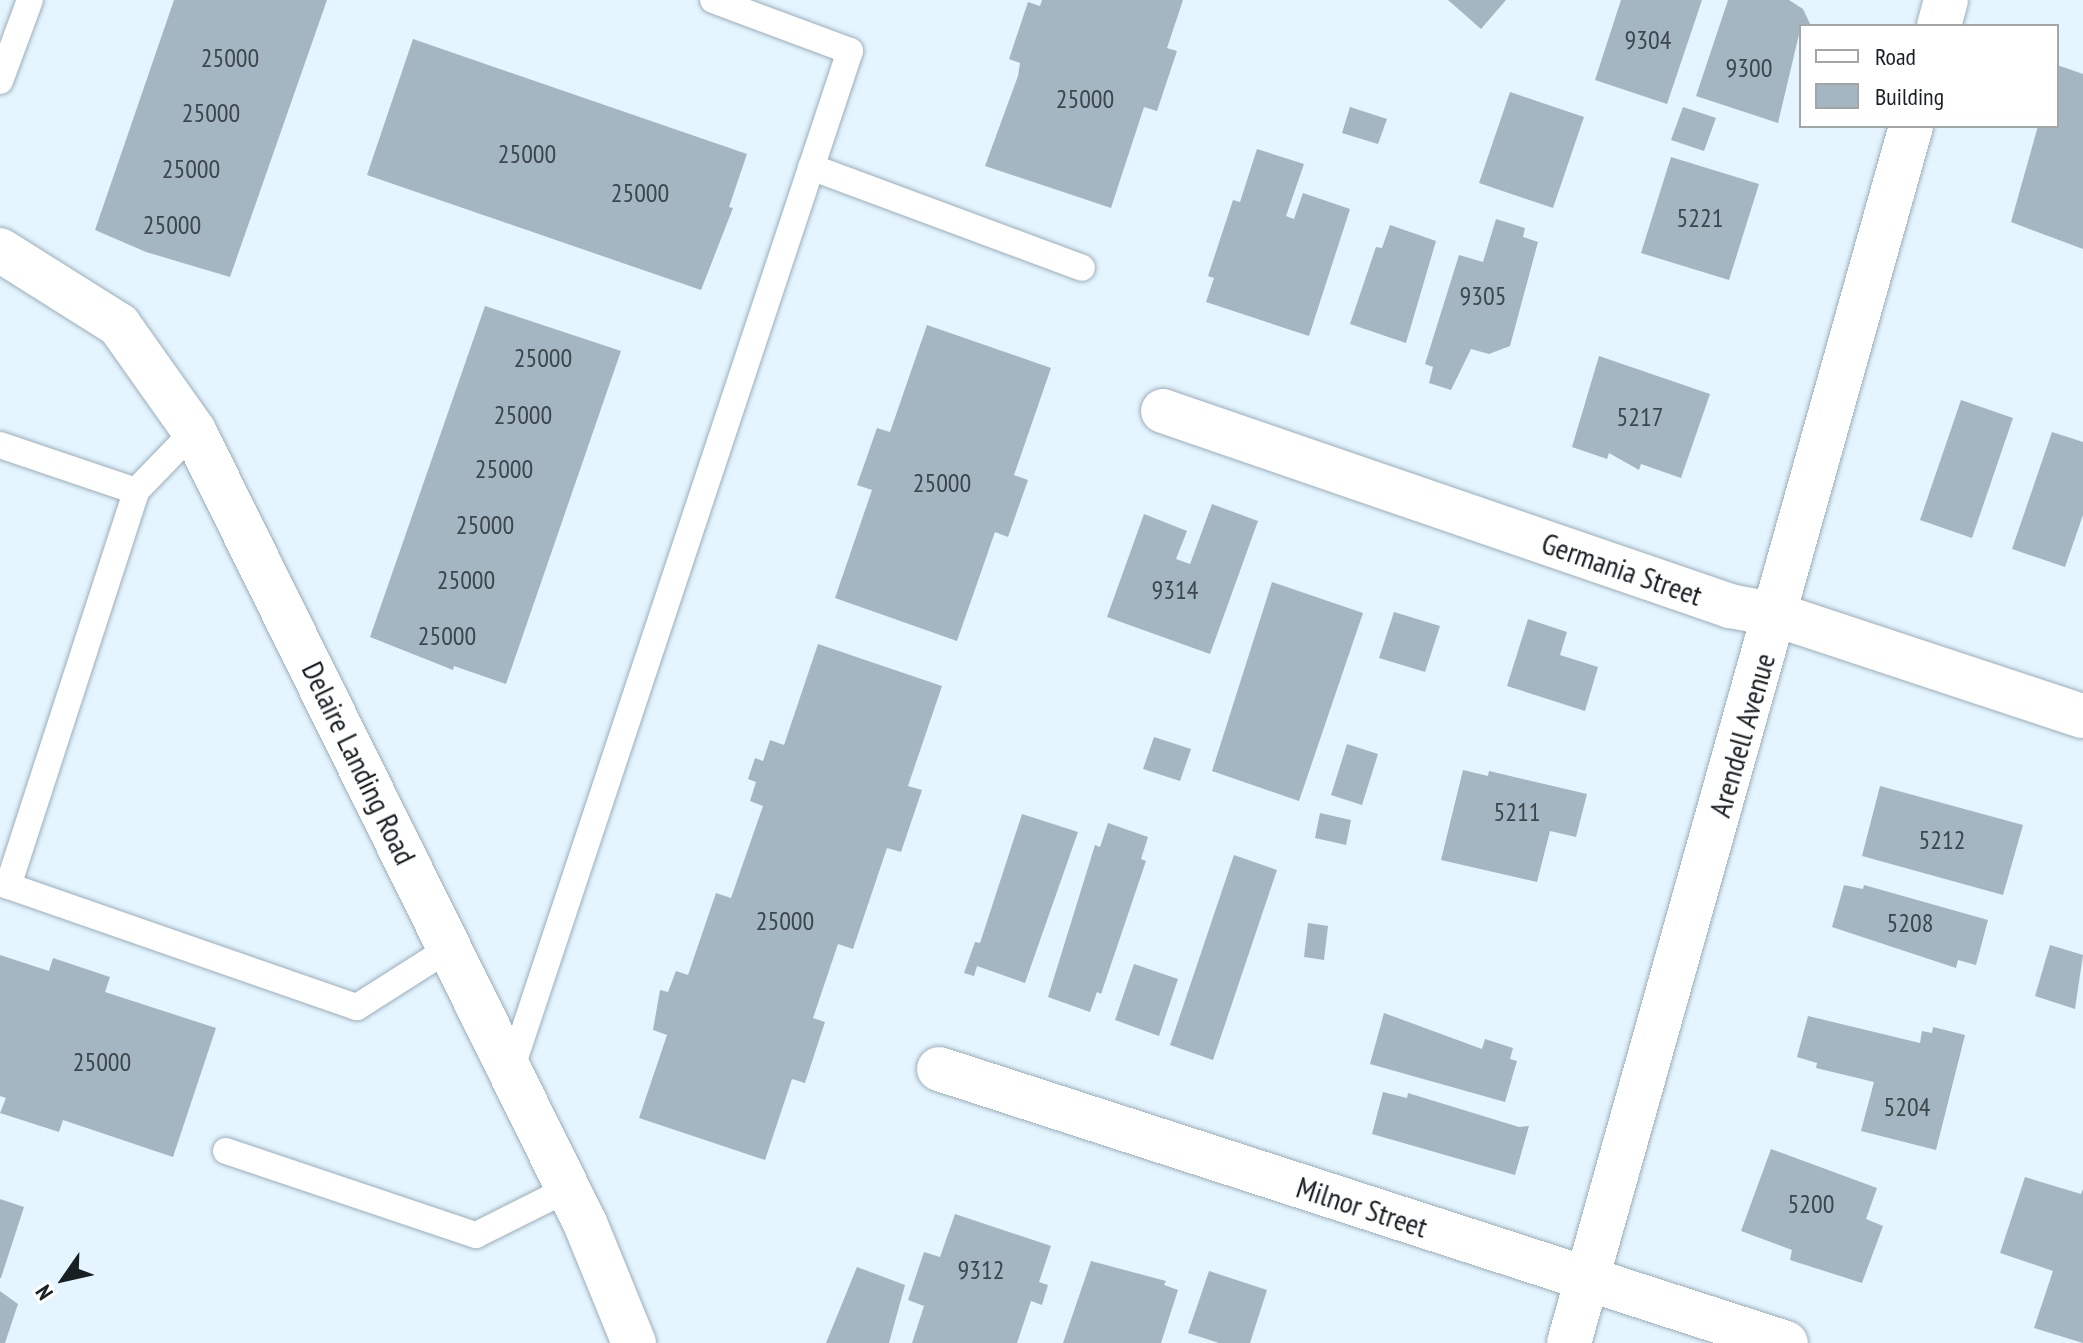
<!DOCTYPE html>
<html>
<head>
<meta charset="utf-8">
<style>
  body { margin:0 }
  #map { position:relative; width:2083px; height:1343px; overflow:hidden; background:#e5f5ff; font-family:"PT Sans Narrow",sans-serif }
  div>[style] { position:absolute }
  .building>* { inset:0; background:#a3b6c2 }
  .roads { filter:drop-shadow(0 0 2px #9baeba) drop-shadow(0 0 2px #9baeba) }
  .lane>* { height:26px; margin:-13px; padding:0 13px; transform-origin:13px; border-radius:13px; background:#fff }
  .street>* { height:44px; margin:-22px; padding:0 22px; transform-origin:22px; border-radius:22px; background:#fff }
  span { translate:-50% -50%; white-space:nowrap; text-align:center; line-height:1.15; -webkit-text-stroke:7px #fff; paint-order:stroke }
  .number-label { font-size:26px; color:#3c464c }
  .number-label span { -webkit-text-stroke-width:0 }
  .street-label { font-size:30px; color:#192024 }
  .legend { position:absolute; left:1799px; top:24px; width:260px; height:104px; box-sizing:border-box; background:#fff; border:2px solid #a3a6a7; margin:0; padding:10px 14px; list-style:none; font-size:24px; color:#192024 }
  .legend li { display:flex; align-items:center; gap:16px; height:40px }
  .legend b { width:40px; border:2px solid #a3a6a7 }
  .north { position:absolute; left:24px; top:1239px; width:80px; height:80px; -webkit-text-stroke:6px #fff; paint-order:stroke; rotate:236deg; font-size:22px; font-weight:700; line-height:32px; text-align:center; color:#192024 }
  .north::after { content:''; display:block; margin:auto; width:28px; height:36px; background:#192024; clip-path:polygon(50% 0,100% 100%,50% 72%,0 100%) }
</style>
</head>
<body>
<div id="map">
  <div class="building">
    <div style="clip-path:polygon(174px 0,327px 0,230px 277px,146px 252px,95px 230px)"></div>
    <div style="clip-path:polygon(1042px 0,1183px 0,1167px 48px,1177px 51px,1157px 111px,1144px 107px,1111px 208px,985px 166px,1018px 76px,1020px 63px,1009px 59px,1028px 2px,1040px 6px)"></div>
    <div style="clip-path:polygon(1448px 0,1506px 0,1481px 29px)"></div>
    <div style="clip-path:polygon(1621px 0,1702px 0,1667px 104px,1595px 80px)"></div>
    <div style="clip-path:polygon(1728px 0,1789px 0,1803px 9px,1811px 26px,1801px 26px,1778px 123px,1696px 96px)"></div>
    <div style="clip-path:polygon(413px 39px,747px 154px,729px 207px,733px 208px,701px 290px,367px 175px)"></div>
    <div style="clip-path:polygon(2057px 65px,2083px 74px,2083px 249px,2011px 222px,2038px 126px,2057px 126px)"></div>
    <div style="clip-path:polygon(1510px 92px,1584px 117px,1553px 208px,1479px 183px)"></div>
    <div style="clip-path:polygon(1350px 107px,1387px 119px,1378px 144px,1342px 133px)"></div>
    <div style="clip-path:polygon(1683px 107px,1716px 118px,1704px 151px,1671px 140px)"></div>
    <div style="clip-path:polygon(1257px 149px,1304px 164px,1286px 216px,1294px 219px,1303px 193px,1350px 209px,1309px 336px,1206px 302px,1214px 278px,1208px 276px,1233px 200px,1240px 202px)"></div>
    <div style="clip-path:polygon(1671px 157px,1759px 184px,1729px 280px,1641px 253px)"></div>
    <div style="clip-path:polygon(1496px 219px,1525px 228px,1523px 237px,1538px 242px,1510px 346px,1489px 354px,1471px 349px,1451px 390px,1429px 383px,1433px 367px,1425px 364px,1459px 255px,1483px 262px)"></div>
    <div style="clip-path:polygon(1390px 225px,1436px 241px,1406px 343px,1350px 324px,1376px 247px,1382px 248px)"></div>
    <div style="clip-path:polygon(485px 306px,621px 351px,506px 684px,454px 666px,453px 670px,370px 637px)"></div>
    <div style="clip-path:polygon(927px 325px,1051px 368px,1014px 475px,1028px 480px,1008px 537px,995px 532px,957px 641px,835px 598px,872px 490px,857px 485px,877px 428px,890px 432px)"></div>
    <div style="clip-path:polygon(1599px 356px,1710px 394px,1681px 478px,1641px 464px,1639px 470px,1609px 453px,1607px 459px,1572px 447px)"></div>
    <div style="clip-path:polygon(1961px 400px,2013px 418px,1972px 538px,1920px 520px)"></div>
    <div style="clip-path:polygon(2052px 432px,2083px 442px,2083px 515px,2065px 567px,2012px 549px)"></div>
    <div style="clip-path:polygon(1212px 504px,1258px 521px,1210px 654px,1107px 617px,1144px 514px,1187px 531px,1176px 559px,1190px 564px)"></div>
    <div style="clip-path:polygon(1272px 582px,1363px 613px,1299px 801px,1212px 771px)"></div>
    <div style="clip-path:polygon(1394px 612px,1440px 626px,1425px 672px,1379px 658px)"></div>
    <div style="clip-path:polygon(1528px 619px,1567px 632px,1560px 655px,1598px 667px,1585px 711px,1507px 686px)"></div>
    <div style="clip-path:polygon(818px 644px,942px 686px,908px 786px,922px 790px,901px 852px,887px 848px,853px 949px,838px 944px,813px 1018px,825px 1022px,805px 1083px,792px 1079px,765px 1160px,639px 1118px,667px 1035px,653px 1030px,660px 990px,668px 992px,676px 971px,688px 975px,716px 893px,731px 898px,763px 806px,750px 801px,756px 782px,748px 779px,755px 758px,763px 761px,770px 740px,784px 745px)"></div>
    <div style="clip-path:polygon(1154px 737px,1191px 749px,1180px 781px,1143px 769px)"></div>
    <div style="clip-path:polygon(1347px 744px,1378px 754px,1362px 805px,1331px 795px)"></div>
    <div style="clip-path:polygon(1463px 770px,1488px 776px,1489px 771px,1587px 794px,1576px 837px,1550px 831px,1537px 882px,1441px 860px)"></div>
    <div style="clip-path:polygon(1880px 786px,2023px 825px,2003px 895px,1862px 856px)"></div>
    <div style="clip-path:polygon(1320px 813px,1351px 820px,1346px 845px,1315px 838px)"></div>
    <div style="clip-path:polygon(1022px 814px,1078px 832px,1025px 983px,977px 966px,974px 976px,964px 973px,975px 942px,980px 943px)"></div>
    <div style="clip-path:polygon(1108px 823px,1148px 837px,1141px 859px,1146px 861px,1101px 994px,1097px 992px,1090px 1012px,1048px 997px,1095px 845px,1100px 847px)"></div>
    <div style="clip-path:polygon(1234px 855px,1277px 870px,1213px 1060px,1170px 1045px)"></div>
    <div style="clip-path:polygon(1844px 885px,1863px 889px,1864px 885px,1988px 920px,1976px 965px,1958px 960px,1956px 968px,1832px 927px)"></div>
    <div style="clip-path:polygon(1308px 923px,1328px 926px,1324px 960px,1304px 957px)"></div>
    <div style="clip-path:polygon(2050px 945px,2083px 955px,2075px 1009px,2035px 996px)"></div>
    <div style="clip-path:polygon(0 955px,49px 971px,53px 958px,110px 977px,105px 992px,216px 1028px,173px 1157px,63px 1120px,59px 1132px,0 1113px,6px 1098px,0 1096px)"></div>
    <div style="clip-path:polygon(1134px 964px,1178px 979px,1159px 1036px,1115px 1020px)"></div>
    <div style="clip-path:polygon(1384px 1013px,1482px 1049px,1485px 1039px,1513px 1048px,1510px 1059px,1517px 1061px,1505px 1102px,1370px 1064px)"></div>
    <div style="clip-path:polygon(1808px 1016px,1920px 1043px,1922px 1031px,1932px 1033px,1933px 1027px,1965px 1035px,1936px 1150px,1861px 1131px,1874px 1082px,1816px 1068px,1817px 1063px,1797px 1057px)"></div>
    <div style="clip-path:polygon(1383px 1092px,1407px 1098px,1408px 1093px,1519px 1127px,1529px 1126px,1515px 1175px,1372px 1134px)"></div>
    <div style="clip-path:polygon(1771px 1149px,1877px 1188px,1866px 1219px,1883px 1226px,1862px 1283px,1790px 1260px,1792px 1250px,1741px 1231px)"></div>
    <div style="clip-path:polygon(2025px 1177px,2081px 1194px,2083px 1189px,2083px 1343px,2034px 1328px,2053px 1271px,2000px 1253px)"></div>
    <div style="clip-path:polygon(0 1199px,24px 1207px,1px 1278px,0 1278px)"></div>
    <div style="clip-path:polygon(955px 1214px,1051px 1246px,1039px 1282px,1048px 1285px,1042px 1305px,1031px 1301px,1017px 1343px,912px 1343px,924px 1306px,908px 1300px,924px 1252px,940px 1257px)"></div>
    <div style="clip-path:polygon(1091px 1261px,1166px 1281px,1164px 1285px,1178px 1290px,1161px 1343px,1063px 1343px)"></div>
    <div style="clip-path:polygon(857px 1267px,905px 1285px,889px 1343px,826px 1343px)"></div>
    <div style="clip-path:polygon(1209px 1271px,1267px 1290px,1250px 1343px,1219px 1343px,1188px 1333px)"></div>
    <div style="clip-path:polygon(0 1291px,18px 1304px,5px 1343px,0 1343px)"></div>
  </div>
  <div class="roads">
    <div class="lane">
      <div style="left:0;top:81px;width:86px;rotate:-69.7deg"></div>
      <div style="left:811px;top:167px;width:289px;rotate:20.4deg"></div>
      <div style="left:0;top:445px;width:144px;rotate:18.7deg"></div>
      <div style="left:0;top:883px;width:378px;rotate:19.2deg"></div>
      <div style="left:357px;top:1007px;width:110px;rotate:-32.4deg"></div>
      <div style="left:8px;top:886px;width:415px;rotate:-72deg"></div>
      <div style="left:136px;top:491px;width:83px;rotate:-46deg"></div>
      <div style="left:511px;top:1070px;width:1074px;rotate:-71.6deg"></div>
      <div style="left:850px;top:51px;width:146px;rotate:-159.6deg"></div>
      <div style="left:226px;top:1151px;width:264px;rotate:18.6deg"></div>
      <div style="left:476px;top:1235px;width:103px;rotate:-26.6deg"></div>
    </div>
    <div class="street">
      <div style="left:1939px;top:26px;width:27px;rotate:-75deg"></div>
      <div style="left:0;top:250px;width:141px;rotate:32.2deg"></div>
      <div style="left:119px;top:325px;width:130px;rotate:54.7deg"></div>
      <div style="left:194px;top:431px;width:883px;rotate:63.73deg"></div>
      <div style="left:585px;top:1223px;width:130px;rotate:67.8deg"></div>
      <div style="left:1163px;top:411px;width:600px;rotate:18.98deg"></div>
      <div style="left:1730px;top:606px;width:48px;rotate:10.8deg"></div>
      <div style="left:1777px;top:615px;width:322px;rotate:18.3deg"></div>
      <div style="left:939px;top:1069px;width:890px;rotate:17.93deg"></div>
      <div style="left:1569px;top:1343px;width:1264px;rotate:-74.3deg"></div>
    </div>
  </div>
  <div class="number-label">
    <span style="left:1648px;top:40px">9304</span>
    <span style="left:230px;top:58px">25000</span>
    <span style="left:1749px;top:68px">9300</span>
    <span style="left:1085px;top:99px">25000</span>
    <span style="left:211px;top:113px">25000</span>
    <span style="left:527px;top:154px">25000</span>
    <span style="left:191px;top:169px">25000</span>
    <span style="left:640px;top:193px">25000</span>
    <span style="left:1700px;top:218px">5221</span>
    <span style="left:172px;top:225px">25000</span>
    <span style="left:1483px;top:296px">9305</span>
    <span style="left:543px;top:358px">25000</span>
    <span style="left:523px;top:415px">25000</span>
    <span style="left:1640px;top:417px">5217</span>
    <span style="left:504px;top:469px">25000</span>
    <span style="left:942px;top:483px">25000</span>
    <span style="left:485px;top:525px">25000</span>
    <span style="left:466px;top:580px">25000</span>
    <span style="left:1175px;top:590px">9314</span>
    <span style="left:447px;top:636px">25000</span>
    <span style="left:1517px;top:812px">5211</span>
    <span style="left:1942px;top:840px">5212</span>
    <span style="left:785px;top:921px">25000</span>
    <span style="left:1910px;top:923px">5208</span>
    <span style="left:102px;top:1062px">25000</span>
    <span style="left:1907px;top:1107px">5204</span>
    <span style="left:1811px;top:1204px">5200</span>
    <span style="left:981px;top:1270px">9312</span>
  </div>
  <div class="street-label">
    <span style="left:1622px;top:569px;rotate:19deg">Germania Street</span>
    <span style="left:1742px;top:735px;rotate:-74deg">Arendell Avenue</span>
    <span style="left:359px;top:763px;rotate:64deg">Delaire Landing Road</span>
    <span style="left:1362px;top:1207px;rotate:18deg">Milnor Street</span>
  </div>
  <ul class="legend">
  <li><b style="height:10px;background:#fff"></b>Road</li>
  <li><b style="height:22px;background:#a3b6c2"></b>Building</li>
  </ul>
  <div class="north">N</div>
</div>
</body>
</html>
